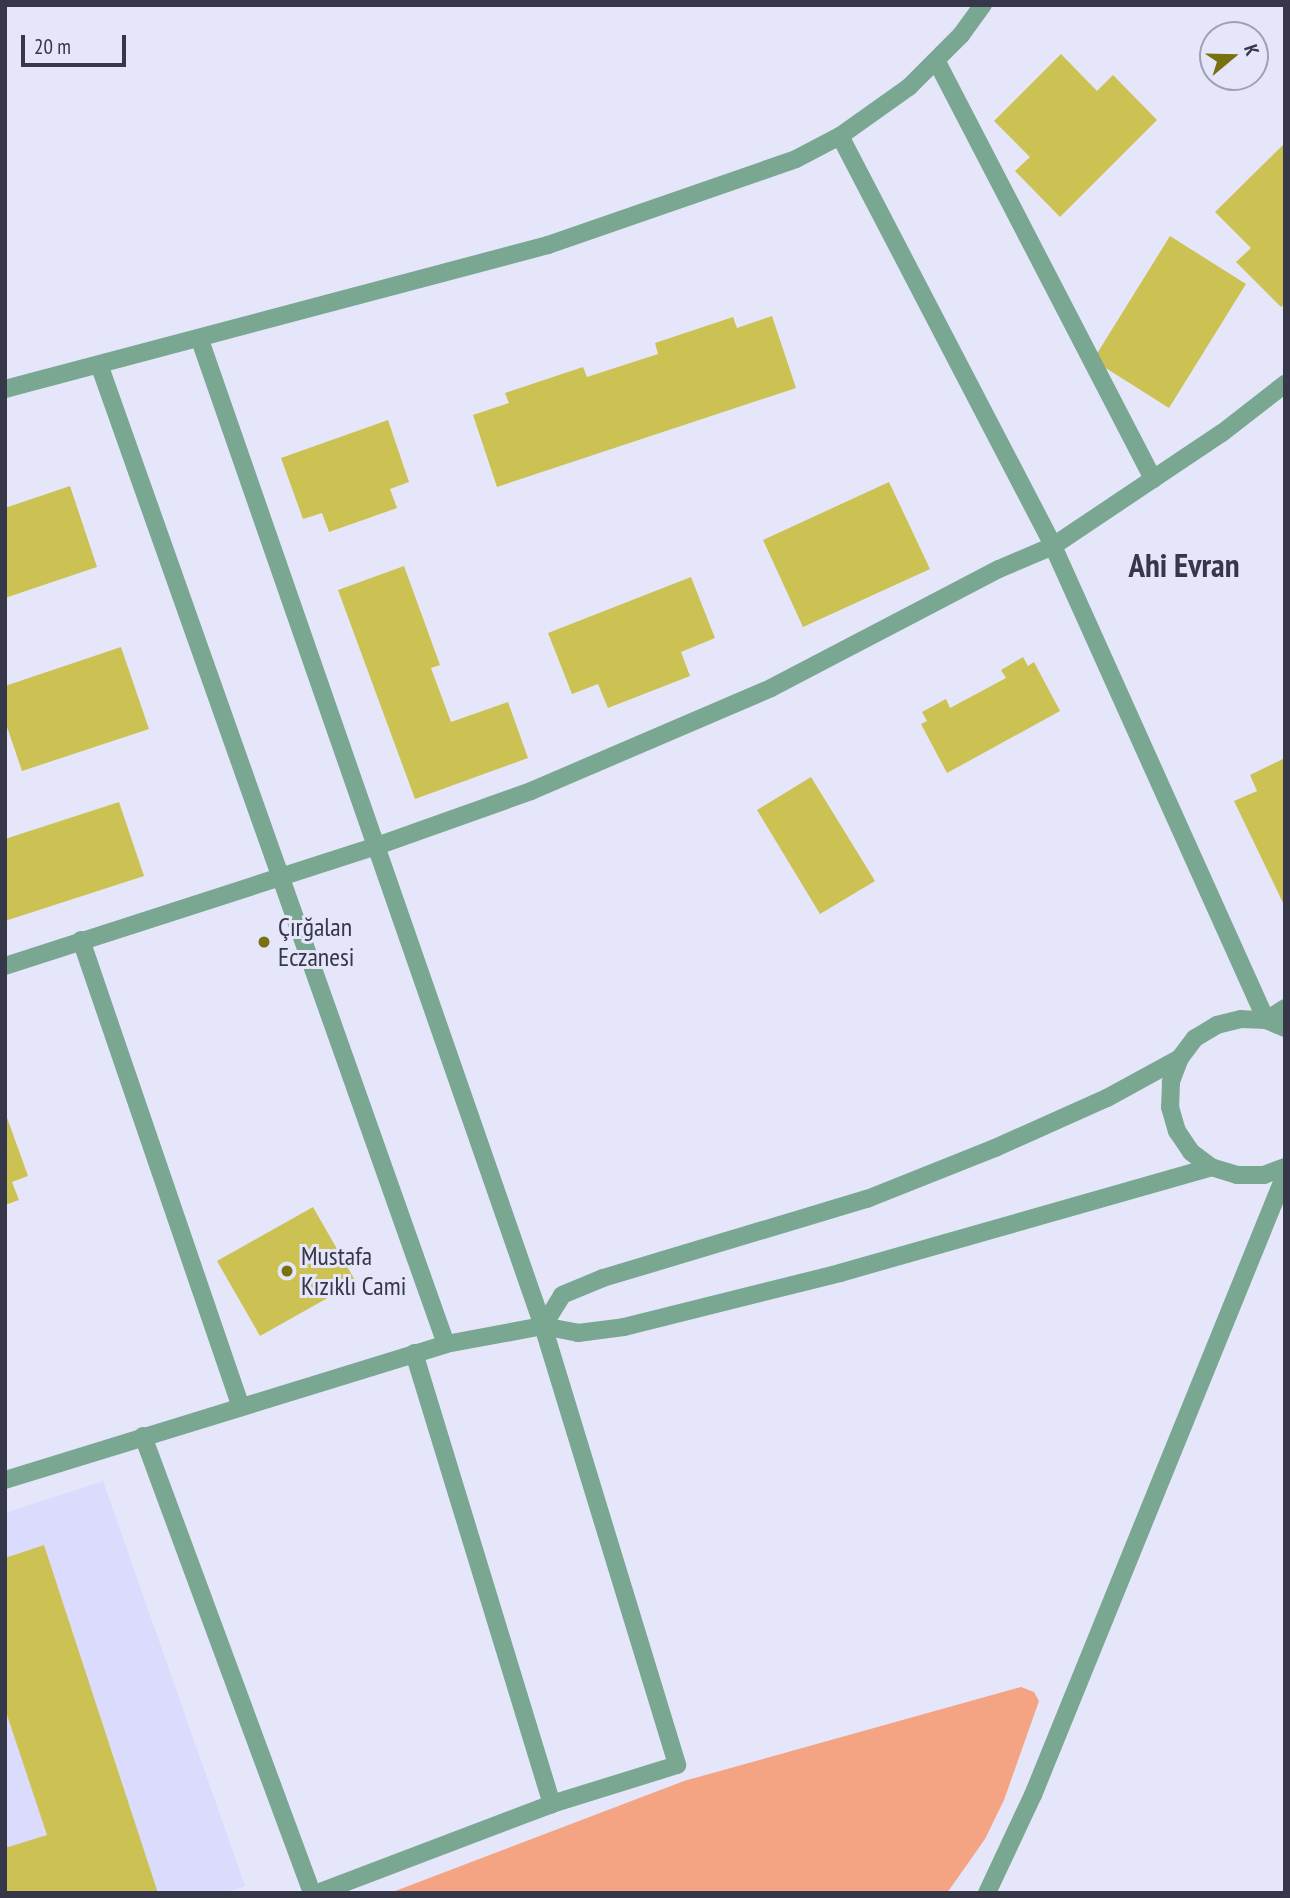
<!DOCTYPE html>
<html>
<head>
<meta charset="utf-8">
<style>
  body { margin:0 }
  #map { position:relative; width:1290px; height:1898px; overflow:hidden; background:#e5e6fa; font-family:"PT Sans Narrow",sans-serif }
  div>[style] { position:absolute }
  .built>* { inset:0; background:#dbdcfd }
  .green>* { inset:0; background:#f4a482 }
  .building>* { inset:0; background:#ccc254 }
  .minor>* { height:18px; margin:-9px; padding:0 9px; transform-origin:9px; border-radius:9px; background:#79a791 }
  .dots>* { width:19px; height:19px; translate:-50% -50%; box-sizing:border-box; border:4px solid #e5e6fa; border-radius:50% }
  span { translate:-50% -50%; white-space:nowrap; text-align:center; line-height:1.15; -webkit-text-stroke:6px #e5e6fa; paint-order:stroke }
  .poi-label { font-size:26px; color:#37374a }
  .left { translate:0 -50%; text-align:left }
  .district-label { font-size:33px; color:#37374a; font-weight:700 }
  .frame { position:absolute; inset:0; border:7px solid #37374a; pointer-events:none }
  .north { position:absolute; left:1199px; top:21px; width:70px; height:70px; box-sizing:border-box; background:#e5e6fa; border:2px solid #9fa0b4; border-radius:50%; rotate:71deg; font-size:19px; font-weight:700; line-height:28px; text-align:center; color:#37374a }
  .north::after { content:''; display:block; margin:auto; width:24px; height:32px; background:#797010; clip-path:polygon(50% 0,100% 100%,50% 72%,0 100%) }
  .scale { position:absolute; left:21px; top:35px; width:105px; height:32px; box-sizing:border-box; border:4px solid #37374a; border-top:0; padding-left:9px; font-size:21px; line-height:24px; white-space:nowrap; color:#37374a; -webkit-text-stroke:5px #e5e6fa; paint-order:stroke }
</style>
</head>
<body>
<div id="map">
  <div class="built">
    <div style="clip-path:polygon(103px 1481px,245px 1886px,226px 1893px,5px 1893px,5px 1513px)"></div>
  </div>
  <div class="green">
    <div style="clip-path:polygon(1021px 1687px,1034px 1692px,1039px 1701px,1004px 1800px,985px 1839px,947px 1893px,390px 1893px,684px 1781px)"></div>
  </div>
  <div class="building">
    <div style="clip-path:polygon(1061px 54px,1097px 91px,1113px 75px,1157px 120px,1060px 217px,1015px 171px,1030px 157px,994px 121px)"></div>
    <div style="clip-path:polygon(1283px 145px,1285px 304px,1281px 307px,1236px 262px,1251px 248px,1215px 212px)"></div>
    <div style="clip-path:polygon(1170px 236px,1246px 284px,1169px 408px,1093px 360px)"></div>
    <div style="clip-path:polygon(772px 316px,796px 388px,497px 487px,473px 415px,509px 403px,505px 393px,583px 367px,587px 377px,658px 354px,655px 343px,733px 317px,737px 328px)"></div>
    <div style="clip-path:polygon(388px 420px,409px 482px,390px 489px,397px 508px,329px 532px,322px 513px,303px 519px,281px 458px)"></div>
    <div style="clip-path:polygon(889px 482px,930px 569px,803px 627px,763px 540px)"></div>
    <div style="clip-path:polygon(70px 486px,97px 567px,5px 598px,5px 508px)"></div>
    <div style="clip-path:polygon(404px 566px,440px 665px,431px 668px,451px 722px,508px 702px,528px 758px,415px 799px,338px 590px)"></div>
    <div style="clip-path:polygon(691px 577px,715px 638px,681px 652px,690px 676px,608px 708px,598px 684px,572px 694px,548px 633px)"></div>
    <div style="clip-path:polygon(121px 647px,149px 729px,22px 771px,5px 721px,5px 686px)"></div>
    <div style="clip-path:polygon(1023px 657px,1028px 666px,1034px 662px,1060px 711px,947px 773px,921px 724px,927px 721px,922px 712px,946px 699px,950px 708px,1006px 678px,1001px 670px)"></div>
    <div style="clip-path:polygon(1285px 758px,1285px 907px,1234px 801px,1257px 791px,1250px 775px)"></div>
    <div style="clip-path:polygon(811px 777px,875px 881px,820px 914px,757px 810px)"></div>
    <div style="clip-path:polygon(119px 802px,144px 876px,5px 921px,5px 839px)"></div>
    <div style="clip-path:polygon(5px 1112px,28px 1176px,12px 1182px,19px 1200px,5px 1205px)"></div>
    <div style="clip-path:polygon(313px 1207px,356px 1282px,260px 1336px,217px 1261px)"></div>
    <div style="clip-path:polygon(44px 1545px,158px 1893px,5px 1893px,5px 1848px,47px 1835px,5px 1709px,5px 1558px)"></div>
  </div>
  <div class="minor">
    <div style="left:937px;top:62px;width:470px;rotate:62.6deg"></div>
    <div style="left:840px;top:136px;width:462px;rotate:62.5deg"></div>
    <div style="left:1053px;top:546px;width:520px;rotate:65.8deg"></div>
    <div style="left:1266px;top:1020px;width:22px;rotate:-32deg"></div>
    <div style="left:200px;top:340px;width:1044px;rotate:70.82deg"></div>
    <div style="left:543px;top:1326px;width:459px;rotate:73deg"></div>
    <div style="left:677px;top:1765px;width:131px;rotate:162.7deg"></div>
    <div style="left:552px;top:1804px;width:250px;rotate:159.2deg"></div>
    <div style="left:100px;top:367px;width:1036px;rotate:70.5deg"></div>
    <div style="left:5px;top:389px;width:562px;rotate:-14.85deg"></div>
    <div style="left:548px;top:245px;width:262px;rotate:-19.1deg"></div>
    <div style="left:796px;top:159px;width:50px;rotate:-27.6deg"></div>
    <div style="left:840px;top:136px;width:85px;rotate:-35.4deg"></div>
    <div style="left:909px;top:87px;width:74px;rotate:-45deg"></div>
    <div style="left:961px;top:35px;width:37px;rotate:-54deg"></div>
    <div style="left:81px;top:940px;width:491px;rotate:71.1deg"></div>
    <div style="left:5px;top:966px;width:388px;rotate:-17.9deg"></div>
    <div style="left:374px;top:847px;width:167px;rotate:-19.6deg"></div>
    <div style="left:531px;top:791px;width:261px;rotate:-23.2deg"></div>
    <div style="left:771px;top:688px;width:257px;rotate:-27.6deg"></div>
    <div style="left:999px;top:569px;width:59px;rotate:-23.1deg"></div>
    <div style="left:1053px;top:546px;width:203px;rotate:-33.8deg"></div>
    <div style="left:1222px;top:433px;width:80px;rotate:-37.9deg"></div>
    <div style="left:1285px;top:1028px;width:21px;rotate:-157deg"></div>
    <div style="left:1266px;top:1020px;width:25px;rotate:-178deg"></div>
    <div style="left:1241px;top:1019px;width:25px;rotate:166deg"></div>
    <div style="left:1217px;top:1025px;width:26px;rotate:149deg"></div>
    <div style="left:1195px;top:1038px;width:25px;rotate:127deg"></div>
    <div style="left:1180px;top:1058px;width:26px;rotate:111deg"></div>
    <div style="left:1171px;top:1082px;width:25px;rotate:92deg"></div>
    <div style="left:1170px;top:1107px;width:25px;rotate:74deg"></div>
    <div style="left:1177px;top:1131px;width:25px;rotate:56deg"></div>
    <div style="left:1191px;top:1152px;width:25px;rotate:37deg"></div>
    <div style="left:1211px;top:1167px;width:27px;rotate:17deg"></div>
    <div style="left:1237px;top:1175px;width:27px"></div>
    <div style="left:1264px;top:1175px;width:22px;rotate:-21deg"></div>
    <div style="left:543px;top:1326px;width:36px;rotate:-58deg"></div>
    <div style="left:562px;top:1295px;width:44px;rotate:-22.5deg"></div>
    <div style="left:603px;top:1278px;width:276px;rotate:-16.7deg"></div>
    <div style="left:867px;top:1199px;width:138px;rotate:-21.7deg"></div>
    <div style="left:995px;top:1148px;width:123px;rotate:-24.1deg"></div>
    <div style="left:1107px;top:1098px;width:83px;rotate:-28.7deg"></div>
    <div style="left:414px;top:1353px;width:472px;rotate:73deg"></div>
    <div style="left:143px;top:1436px;width:487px;rotate:69.7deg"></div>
    <div style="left:5px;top:1480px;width:461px;rotate:-17.1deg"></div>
    <div style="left:446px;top:1344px;width:99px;rotate:-10.5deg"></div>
    <div style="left:543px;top:1326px;width:36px;rotate:11deg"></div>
    <div style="left:578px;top:1333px;width:46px;rotate:-7.4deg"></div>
    <div style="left:624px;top:1327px;width:223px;rotate:-14deg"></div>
    <div style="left:840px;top:1273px;width:386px;rotate:-15.9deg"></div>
    <div style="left:987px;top:1893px;width:108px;rotate:-64.9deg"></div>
    <div style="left:1033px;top:1795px;width:669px;rotate:-67.88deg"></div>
  </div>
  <div class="dots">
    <div style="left:264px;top:942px;background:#797010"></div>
    <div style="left:287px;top:1271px;background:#797010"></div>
  </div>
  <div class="poi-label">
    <span class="left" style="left:278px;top:942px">Çırğalan<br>Eczanesi</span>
    <span class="left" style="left:301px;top:1271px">Mustafa<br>Kızıklı Cami</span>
  </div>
  <div class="district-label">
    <span style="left:1184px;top:565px">Ahi Evran</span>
  </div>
  <div class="frame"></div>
  <div class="north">K</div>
  <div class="scale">20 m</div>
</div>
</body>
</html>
